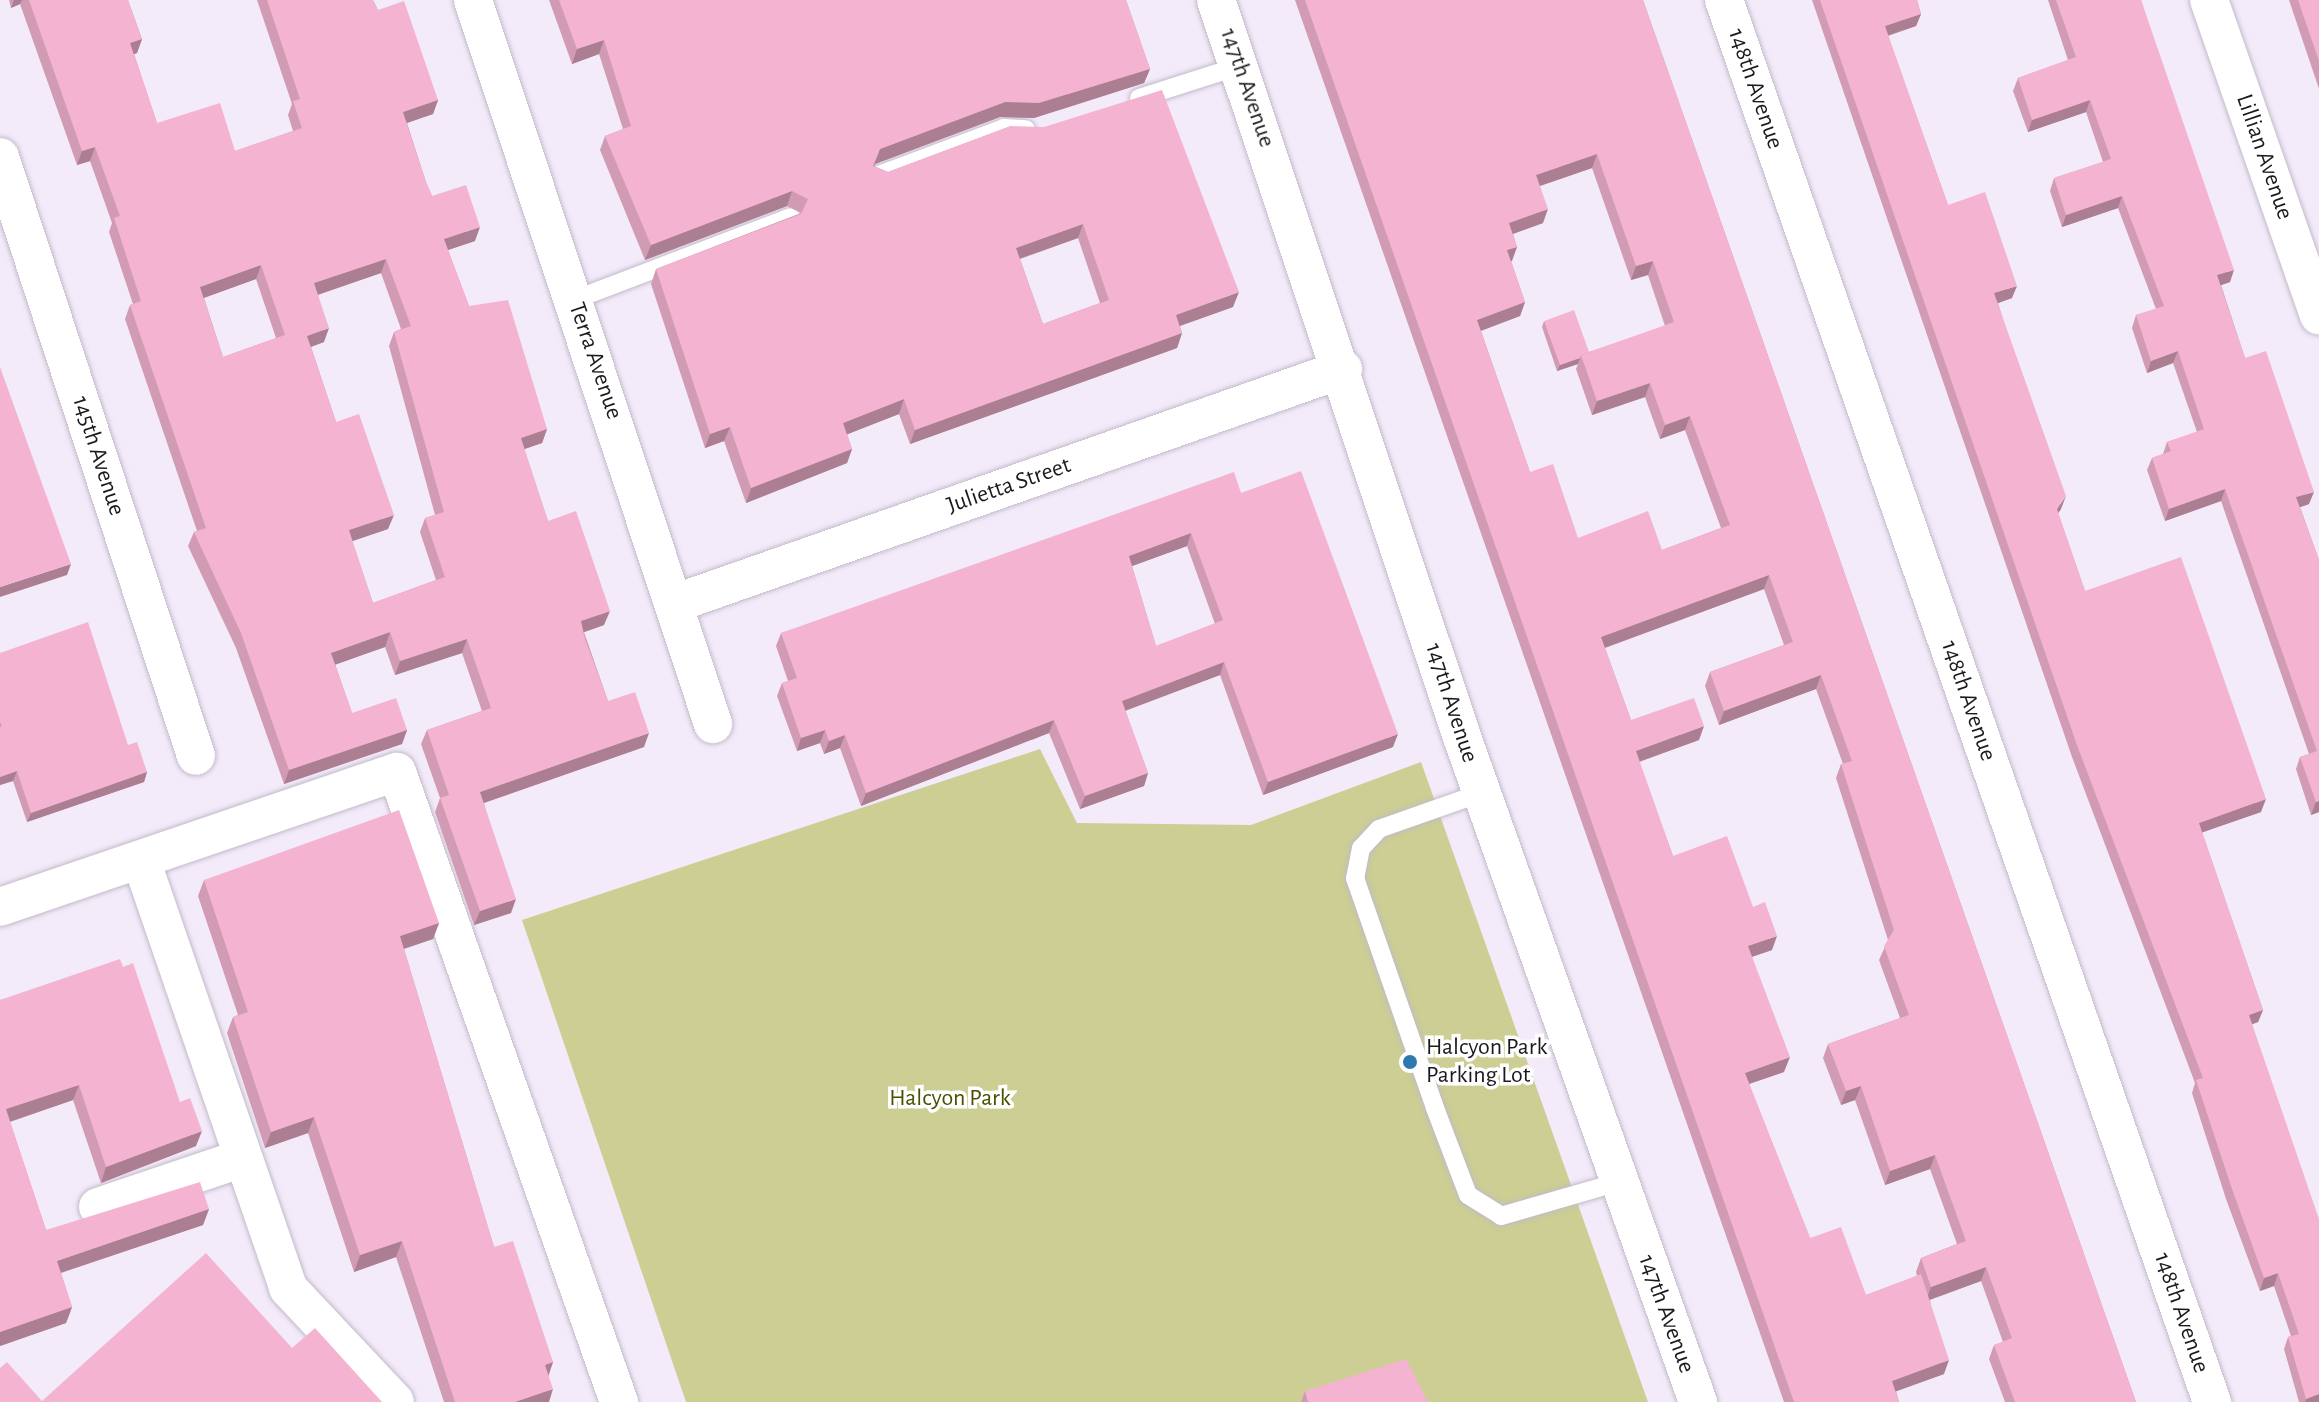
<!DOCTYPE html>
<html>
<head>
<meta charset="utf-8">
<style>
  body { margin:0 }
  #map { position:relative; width:2319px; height:1402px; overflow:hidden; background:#f3eafa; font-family:"Alegreya Sans",sans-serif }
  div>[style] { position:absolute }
  .green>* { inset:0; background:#ccce93 }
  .roads { filter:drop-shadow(0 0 2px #c2bac9) drop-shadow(0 0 2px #c2bac9) }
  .service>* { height:18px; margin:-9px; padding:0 9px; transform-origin:9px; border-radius:9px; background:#fff }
  .minor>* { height:38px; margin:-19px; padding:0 19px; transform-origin:19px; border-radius:19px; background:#fff }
  .wall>* { inset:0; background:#d29bb4 }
  .shaded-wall>* { inset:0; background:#ab7e92 }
  .building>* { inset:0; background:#f4b4d1 }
  .dots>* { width:22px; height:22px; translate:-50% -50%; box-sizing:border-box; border:4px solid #fff; border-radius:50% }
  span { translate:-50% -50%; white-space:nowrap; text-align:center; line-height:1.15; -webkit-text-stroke:7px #fff; paint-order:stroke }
  .street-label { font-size:24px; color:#1c191e }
  .poi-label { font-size:24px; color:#1c191e }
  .left { translate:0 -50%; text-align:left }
  .park-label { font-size:24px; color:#4d4e00 }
</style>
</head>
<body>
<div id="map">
  <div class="green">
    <div style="clip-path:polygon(1040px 749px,1077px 823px,1251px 825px,1421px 762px,1648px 1402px,686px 1402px,522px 920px)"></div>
  </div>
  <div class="roads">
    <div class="service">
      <div style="left:1139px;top:98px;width:105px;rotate:-17.7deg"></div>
      <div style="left:879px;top:175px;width:134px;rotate:-20.6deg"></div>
      <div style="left:1004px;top:128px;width:22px;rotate:3deg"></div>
      <div style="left:574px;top:300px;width:232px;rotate:-20.9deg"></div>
      <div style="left:1481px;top:793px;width:108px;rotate:160.6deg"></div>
      <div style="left:1379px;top:829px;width:26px;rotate:133deg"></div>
      <div style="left:1361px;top:848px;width:31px;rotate:101deg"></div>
      <div style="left:1355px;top:878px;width:244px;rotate:70.8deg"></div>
      <div style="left:1435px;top:1108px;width:93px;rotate:69.2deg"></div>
      <div style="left:1468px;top:1195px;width:39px;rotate:32deg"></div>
      <div style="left:1501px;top:1216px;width:123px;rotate:-16.1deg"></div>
    </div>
    <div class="minor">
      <div style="left:473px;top:0;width:763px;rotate:71.66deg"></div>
      <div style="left:1216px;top:0;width:777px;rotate:71.54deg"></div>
      <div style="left:1462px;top:737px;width:706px;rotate:70.46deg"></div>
      <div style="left:1724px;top:0;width:1485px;rotate:70.81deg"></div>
      <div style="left:2209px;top:0;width:334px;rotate:70.8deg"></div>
      <div style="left:0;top:157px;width:630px;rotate:71.88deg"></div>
      <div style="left:676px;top:603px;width:707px;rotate:-19.33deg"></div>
      <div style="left:141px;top:860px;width:453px;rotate:71deg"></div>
      <div style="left:288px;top:1288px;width:156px;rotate:46.8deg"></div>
      <div style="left:0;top:907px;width:419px;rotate:-18.8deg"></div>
      <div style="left:397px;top:772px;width:668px;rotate:70.59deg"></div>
      <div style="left:98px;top:1207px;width:153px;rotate:-18.7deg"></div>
    </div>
  </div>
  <div class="wall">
    <div style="clip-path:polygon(evenodd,9px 0,128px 0,142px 39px,137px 53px,134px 54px,157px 123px,235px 151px,293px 131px,288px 115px,292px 104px,257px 0,373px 0,378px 10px,438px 100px,433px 114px,407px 123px,426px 182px,432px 196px,475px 241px,448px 250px,469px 306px,547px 429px,542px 443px,524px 449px,548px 521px,604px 625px,584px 632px,608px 701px,644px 747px,484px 803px,511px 913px,474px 925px,435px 812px,440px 798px,421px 744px,427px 730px,482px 711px,462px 653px,395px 675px,385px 647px,335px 664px,352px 713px,407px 730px,402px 744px,284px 784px,236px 648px,188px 546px,194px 532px,197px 531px,125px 319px,130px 305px,133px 304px,109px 232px,112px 223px,90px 161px,77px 165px,20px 4px,11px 8px,9px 0,381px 273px,401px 329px,394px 332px,389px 346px,435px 515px,425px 518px,420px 532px,436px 580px,373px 603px,352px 541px,388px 529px,336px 422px,311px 347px,324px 342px,318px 294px,381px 273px,9px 0,256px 279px,276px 338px,223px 357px,204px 298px,256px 279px)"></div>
    <div style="clip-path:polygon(evenodd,549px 0,1126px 0,1150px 69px,1144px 83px,1034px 118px,1000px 117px,875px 164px,874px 166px,888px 172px,1011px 126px,1233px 307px,1180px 326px,1182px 333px,1177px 348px,910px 444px,899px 414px,847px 434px,852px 449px,847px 463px,746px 503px,724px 441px,705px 448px,651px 284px,656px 269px,801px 213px,787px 206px,645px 260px,600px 150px,605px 136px,623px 129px,599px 54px,572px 64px,549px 0,1078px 238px,1100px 303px,1043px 324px,1020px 259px,1078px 238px)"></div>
    <div style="clip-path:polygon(evenodd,1295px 0,1643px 0,2136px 1402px,2005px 1402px,1989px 1359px,1994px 1345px,2003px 1342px,1981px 1281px,1930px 1300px,1944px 1374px,1896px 1391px,1899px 1402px,1784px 1402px,1295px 0,1592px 168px,1631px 280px,1648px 275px,1665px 326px,1589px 352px,1544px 321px,1542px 327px,1557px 371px,1578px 364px,1576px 369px,1592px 415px,1645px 397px,1660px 439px,1685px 430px,1721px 528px,1662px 550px,1578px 538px,1530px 472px,1481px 331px,1520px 316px,1525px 302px,1511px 261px,1517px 247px,1513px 234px,1543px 223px,1540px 186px,1592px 168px,1295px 0,1764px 589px,1784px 645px,1710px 672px,1705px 686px,1719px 725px,1816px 689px,1843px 764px,1841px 764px,1836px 778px,1888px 940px,1879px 960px,1900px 1018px,1828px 1044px,1823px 1058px,1841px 1105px,1855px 1100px,1885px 1185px,1930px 1169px,1957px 1244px,1921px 1258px,1916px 1272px,1917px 1276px,1866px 1295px,1810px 1238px,1749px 1084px,1784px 1072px,1752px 957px,1772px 950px,1753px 907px,1673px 856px,1639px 762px,1699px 740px,1631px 720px,1605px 648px,1764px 589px)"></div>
    <div style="clip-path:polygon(1812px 0,1917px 0,1921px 14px,1916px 26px,1888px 36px,1948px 205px,2012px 298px,1998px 303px,2061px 509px,2058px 513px,2085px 591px,2261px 812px,2202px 832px,2263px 1010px,2258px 1022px,2252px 1024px,2319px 1402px,2299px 1402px,2284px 1349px,2288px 1337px,2291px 1336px,2274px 1286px,2260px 1291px,2226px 1199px,2192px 1093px,2195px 1083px,2072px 757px)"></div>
    <div style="clip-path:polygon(2048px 0,2141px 0,2230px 282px,2221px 285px,2245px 358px,2309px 504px,2300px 507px,2319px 560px,2319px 812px,2311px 815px,2296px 769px,2300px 757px,2309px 754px,2221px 501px,2165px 521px,2147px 470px,2152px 458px,2163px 454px,2167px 442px,2197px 432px,2173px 363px,2147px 373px,2132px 328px,2136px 315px,2156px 309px,2118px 208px,2062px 227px,2050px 191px,2054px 178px,2103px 162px,2086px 112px,2028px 132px,2013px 91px,2018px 78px,2068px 60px)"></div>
    <div style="clip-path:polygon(2289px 0,2319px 0,2319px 89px)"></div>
    <div style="clip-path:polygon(evenodd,1241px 493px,1393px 747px,1263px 795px,1220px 675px,1125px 710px,1148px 773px,1144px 786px,1080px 809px,1049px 733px,861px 806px,840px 748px,824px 754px,820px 743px,797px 751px,777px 696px,782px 683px,788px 681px,776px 646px,781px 633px,1241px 493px,1187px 546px,1215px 624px,1156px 646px,1132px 566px,1187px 546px)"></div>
    <div style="clip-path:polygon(0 653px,128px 745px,147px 772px,144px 782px,27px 822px,13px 781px,0 785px)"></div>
    <div style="clip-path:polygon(204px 880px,439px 923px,433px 939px,404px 949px,494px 1247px,553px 1362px,549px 1375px,549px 1402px,444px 1402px,396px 1257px,354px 1272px,308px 1133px,265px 1148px,227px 1033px,233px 1017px,238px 1015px,198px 896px)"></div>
    <div style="clip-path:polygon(123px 967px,196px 1146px,101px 1183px,73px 1100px,10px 1122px,46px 1230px,209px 1209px,203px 1225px,61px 1273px,72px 1307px,66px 1323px,0 1346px,0 1000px)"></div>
    <div style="clip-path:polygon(1305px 1391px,1428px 1402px,1301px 1402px)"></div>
  </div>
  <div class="shaded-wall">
    <div style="clip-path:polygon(14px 0,22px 0,20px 4px,11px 8px)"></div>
    <div style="clip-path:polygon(1921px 14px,1916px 26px,1880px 38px,1885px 26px)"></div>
    <div style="clip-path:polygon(142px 39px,137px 53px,125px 58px,130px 43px)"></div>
    <div style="clip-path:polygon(604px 40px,599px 54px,572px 64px,577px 49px)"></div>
    <div style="clip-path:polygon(1150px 69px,1144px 83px,1034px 118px,1000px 117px,875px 164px,868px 180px,880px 149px,1005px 102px)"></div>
    <div style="clip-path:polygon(438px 100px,433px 114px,398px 126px,403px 112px)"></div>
    <div style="clip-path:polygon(2090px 100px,2086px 112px,2028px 132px,2032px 120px)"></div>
    <div style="clip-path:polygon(95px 147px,90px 161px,77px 165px,82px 151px)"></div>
    <div style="clip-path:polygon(1597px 154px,1592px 168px,1531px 189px,1536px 175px)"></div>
    <div style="clip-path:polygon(792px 191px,787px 206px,645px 260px,651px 245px)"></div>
    <div style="clip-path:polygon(2122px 196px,2118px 208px,2062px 227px,2066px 215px)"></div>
    <div style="clip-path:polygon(1548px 209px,1543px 223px,1504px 237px,1509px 223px)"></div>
    <div style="clip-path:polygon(1083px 224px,1078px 238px,1010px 262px,1016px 248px)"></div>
    <div style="clip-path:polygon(480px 227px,475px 241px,439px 253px,444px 239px)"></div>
    <div style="clip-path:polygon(1517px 247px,1512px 261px,1502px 264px,1507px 250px)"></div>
    <div style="clip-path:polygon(386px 259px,381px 273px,309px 298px,314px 283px)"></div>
    <div style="clip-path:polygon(1653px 261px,1648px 275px,1631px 280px,1636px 266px)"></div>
    <div style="clip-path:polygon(261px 265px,256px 279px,195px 301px,200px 287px)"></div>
    <div style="clip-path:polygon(2234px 270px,2230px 282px,2213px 288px,2217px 275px)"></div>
    <div style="clip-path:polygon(2017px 286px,2012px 298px,1990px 306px,1994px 293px)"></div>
    <div style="clip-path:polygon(1239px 292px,1233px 307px,1171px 329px,1176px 315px)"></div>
    <div style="clip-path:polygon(1525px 302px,1520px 316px,1472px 334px,1477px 320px)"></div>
    <div style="clip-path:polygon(329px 328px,324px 342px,302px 350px,307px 336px)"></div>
    <div style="clip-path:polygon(1182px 333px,1177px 348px,910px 444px,915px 430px)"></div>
    <div style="clip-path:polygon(2178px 351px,2173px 363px,2147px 373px,2151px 361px)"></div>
    <div style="clip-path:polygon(1580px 358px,1578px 364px,1557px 371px,1560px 365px)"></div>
    <div style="clip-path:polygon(1650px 383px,1645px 397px,1592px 415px,1597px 401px)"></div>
    <div style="clip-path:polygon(904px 399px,899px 414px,838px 438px,843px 423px)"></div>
    <div style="clip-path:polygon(1690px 416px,1685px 430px,1660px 439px,1665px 425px)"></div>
    <div style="clip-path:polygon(730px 427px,724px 441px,705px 448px,710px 434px)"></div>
    <div style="clip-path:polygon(547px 429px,542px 443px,516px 452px,521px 438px)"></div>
    <div style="clip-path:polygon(852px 449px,847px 463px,746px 503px,751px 488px)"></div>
    <div style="clip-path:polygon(2225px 489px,2221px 501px,2165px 521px,2169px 509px)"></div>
    <div style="clip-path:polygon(2314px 492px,2309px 504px,2292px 510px,2296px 497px)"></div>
    <div style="clip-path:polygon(2066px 496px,2061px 509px,2052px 522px,2057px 509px)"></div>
    <div style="clip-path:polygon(394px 515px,388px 529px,344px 544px,349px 530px)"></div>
    <div style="clip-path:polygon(1191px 533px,1187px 546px,1124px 569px,1129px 556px)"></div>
    <div style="clip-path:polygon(71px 564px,67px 575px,0 597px,0 587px)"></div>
    <div style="clip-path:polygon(1769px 575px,1764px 589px,1596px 651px,1601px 637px)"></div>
    <div style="clip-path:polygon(610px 611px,604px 625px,576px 635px,581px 621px)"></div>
    <div style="clip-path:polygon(390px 632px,385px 647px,326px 668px,331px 653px)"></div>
    <div style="clip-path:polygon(467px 639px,462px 653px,395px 675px,400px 661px)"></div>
    <div style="clip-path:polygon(1224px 662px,1220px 675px,1117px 714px,1122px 701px)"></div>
    <div style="clip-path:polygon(1821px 675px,1816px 689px,1719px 725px,1724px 711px)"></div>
    <div style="clip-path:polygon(1054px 720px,1049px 733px,861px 806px,866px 793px)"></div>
    <div style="clip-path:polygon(1704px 726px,1699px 740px,1630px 765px,1636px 751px)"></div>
    <div style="clip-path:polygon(407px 730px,402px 744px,284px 784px,289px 770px)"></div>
    <div style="clip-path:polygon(825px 730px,820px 743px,797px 751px,801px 738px)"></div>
    <div style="clip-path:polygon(649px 733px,644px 747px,475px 806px,480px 792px)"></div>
    <div style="clip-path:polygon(1398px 734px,1393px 747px,1263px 795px,1268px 782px)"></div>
    <div style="clip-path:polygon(845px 735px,840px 748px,824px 754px,829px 741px)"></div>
    <div style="clip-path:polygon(17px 771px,13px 781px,0 785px,0 777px)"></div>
    <div style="clip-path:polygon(147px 772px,144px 782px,27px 822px,31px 813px)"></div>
    <div style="clip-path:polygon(1148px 773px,1144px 786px,1080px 809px,1085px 796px)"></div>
    <div style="clip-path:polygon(2266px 799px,2261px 812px,2195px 835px,2199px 823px)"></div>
    <div style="clip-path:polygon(2319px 801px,2319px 812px,2311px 815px,2316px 802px)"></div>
    <div style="clip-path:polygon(516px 899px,511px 913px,474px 925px,480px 911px)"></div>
    <div style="clip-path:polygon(439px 923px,433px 939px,394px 952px,400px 936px)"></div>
    <div style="clip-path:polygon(1777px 936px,1772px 950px,1742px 960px,1748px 946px)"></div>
    <div style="clip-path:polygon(2263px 1010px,2258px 1022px,2245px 1027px,2249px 1015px)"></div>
    <div style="clip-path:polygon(1790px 1057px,1784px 1072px,1740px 1087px,1745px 1073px)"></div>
    <div style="clip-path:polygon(79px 1085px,73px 1100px,0 1125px,6px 1109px)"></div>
    <div style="clip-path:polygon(1861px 1086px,1855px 1100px,1841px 1105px,1846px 1091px)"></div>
    <div style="clip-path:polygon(314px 1117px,308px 1133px,265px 1148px,271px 1132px)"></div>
    <div style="clip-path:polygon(202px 1131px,196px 1146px,101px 1183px,106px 1167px)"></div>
    <div style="clip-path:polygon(1935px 1155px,1930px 1169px,1885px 1185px,1890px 1171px)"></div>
    <div style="clip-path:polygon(209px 1209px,203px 1225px,51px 1276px,57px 1261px)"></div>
    <div style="clip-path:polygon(402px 1241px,396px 1257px,354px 1272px,360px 1255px)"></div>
    <div style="clip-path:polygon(1986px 1267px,1981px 1281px,1926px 1301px,1931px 1287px)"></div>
    <div style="clip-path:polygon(2278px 1273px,2274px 1286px,2260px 1291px,2264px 1278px)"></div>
    <div style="clip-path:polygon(72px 1307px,66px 1323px,0 1346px,0 1332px)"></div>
    <div style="clip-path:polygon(1949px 1360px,1944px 1374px,1886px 1395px,1892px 1381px)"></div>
    <div style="clip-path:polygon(553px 1362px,547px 1378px,545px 1365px)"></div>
    <div style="clip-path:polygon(553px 1389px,549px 1402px,515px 1402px)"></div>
    <div style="clip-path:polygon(2319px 1394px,2319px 1402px,2305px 1402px,2306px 1399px)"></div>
  </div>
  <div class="building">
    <div style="clip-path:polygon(evenodd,29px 0,128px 0,142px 39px,130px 43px,157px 123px,220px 103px,235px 151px,302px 128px,293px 101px,300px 99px,267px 0,373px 0,378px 10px,404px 1px,438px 100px,403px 112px,426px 182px,432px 196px,466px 185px,480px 227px,444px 239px,469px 306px,508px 300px,547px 429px,521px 438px,548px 521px,576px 511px,610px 611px,581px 621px,585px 639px,608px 701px,635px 692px,649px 733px,480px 792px,516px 899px,480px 911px,440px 798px,449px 795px,427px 730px,491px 708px,467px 639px,400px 661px,390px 632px,331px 653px,352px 713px,396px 698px,407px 730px,289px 770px,241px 633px,194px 532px,206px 528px,130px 305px,141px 301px,114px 218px,120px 216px,95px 147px,82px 151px,29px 0,386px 259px,411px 326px,394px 332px,444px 512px,425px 518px,445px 577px,373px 603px,349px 530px,394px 515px,359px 414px,336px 422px,307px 336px,329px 328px,314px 283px,386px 259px,29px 0,261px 265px,285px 335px,223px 357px,200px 287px,261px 265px)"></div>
    <div style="clip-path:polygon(evenodd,559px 0,1126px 0,1150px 69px,1039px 103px,1005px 102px,880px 149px,873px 166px,888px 172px,1011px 126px,1044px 127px,1162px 90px,1239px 292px,1176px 315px,1182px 333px,915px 430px,904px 399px,843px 423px,852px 449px,751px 488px,730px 427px,710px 434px,656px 269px,801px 214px,808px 199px,792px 191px,651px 245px,605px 136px,631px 126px,604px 40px,577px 49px,559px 0,1083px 224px,1109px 300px,1043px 324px,1016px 248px,1083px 224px)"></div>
    <div style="clip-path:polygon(evenodd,1305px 0,1643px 0,2136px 1402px,2015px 1402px,1994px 1345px,2012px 1338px,1986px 1267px,1931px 1287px,1921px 1258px,1966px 1241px,1935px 1155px,1890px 1171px,1861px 1086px,1846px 1091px,1828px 1044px,1909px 1015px,1884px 946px,1894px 930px,1841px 764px,1852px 761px,1821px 675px,1724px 711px,1710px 672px,1793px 642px,1769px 575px,1601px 637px,1631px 720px,1694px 698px,1704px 726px,1636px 751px,1673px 856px,1727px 836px,1753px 907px,1765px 902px,1777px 936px,1748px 946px,1790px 1057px,1745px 1073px,1810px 1238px,1841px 1227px,1866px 1295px,1921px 1274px,1949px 1360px,1892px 1381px,1899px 1402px,1794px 1402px,1305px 0,1597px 154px,1636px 266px,1653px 261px,1674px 322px,1581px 355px,1597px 401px,1650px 383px,1665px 425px,1690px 416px,1730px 525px,1662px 550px,1648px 511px,1578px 538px,1553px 464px,1530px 472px,1477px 320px,1525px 302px,1507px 250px,1517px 247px,1509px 223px,1548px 209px,1536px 175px,1597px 154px)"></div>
    <div style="clip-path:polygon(1820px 0,1917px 0,1921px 14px,1885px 26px,1948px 205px,1985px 192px,2017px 286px,1994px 293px,2066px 496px,2057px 509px,2085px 591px,2181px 557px,2266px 799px,2199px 823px,2263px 1010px,2249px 1015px,2319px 1219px,2319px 1394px,2306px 1399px,2288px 1337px,2299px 1334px,2278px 1273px,2264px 1278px,2231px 1186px,2196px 1080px,2203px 1078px,2077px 745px)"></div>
    <div style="clip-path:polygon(2056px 0,2141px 0,2234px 270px,2217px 275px,2245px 358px,2266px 351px,2314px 492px,2296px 497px,2319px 560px,2319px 801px,2316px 802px,2300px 757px,2317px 751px,2225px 489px,2169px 509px,2152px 458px,2171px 451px,2167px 442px,2204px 429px,2178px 351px,2151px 361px,2136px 315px,2164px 306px,2122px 196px,2066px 215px,2054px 178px,2111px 159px,2090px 100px,2032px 120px,2018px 78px,2076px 57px)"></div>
    <div style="clip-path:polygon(2298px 0,2319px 0,2319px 61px)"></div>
    <div style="clip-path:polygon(1574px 310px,1589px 352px,1581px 355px,1580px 358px,1560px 365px,1544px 321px)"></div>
    <div style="clip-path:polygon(0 367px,71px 564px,0 587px)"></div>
    <div style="clip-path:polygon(evenodd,1301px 471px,1398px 734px,1268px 782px,1224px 662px,1122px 701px,1148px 773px,1085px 796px,1054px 720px,866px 793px,845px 735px,829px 741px,825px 730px,801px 738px,782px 683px,797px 678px,781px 633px,1234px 472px,1241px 493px,1301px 471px,1191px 533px,1223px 620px,1156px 646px,1129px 556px,1191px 533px)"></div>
    <div style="clip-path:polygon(88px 622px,128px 745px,137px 742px,147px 772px,31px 813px,17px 771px,0 777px,0 727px,2px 726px,0 722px,0 653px)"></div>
    <div style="clip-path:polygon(399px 810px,439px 923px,400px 936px,494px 1247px,513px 1241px,553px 1362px,545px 1365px,553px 1389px,515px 1402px,455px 1402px,402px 1241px,360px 1255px,314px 1117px,271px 1132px,233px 1017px,248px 1012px,204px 880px)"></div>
    <div style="clip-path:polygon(120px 959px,123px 967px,133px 963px,180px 1102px,190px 1098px,202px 1131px,106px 1167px,79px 1085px,6px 1109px,46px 1230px,200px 1182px,209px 1209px,57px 1261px,72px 1307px,0 1332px,0 1000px)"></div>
    <div style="clip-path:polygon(206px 1253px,292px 1348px,315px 1328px,382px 1402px,0 1402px,0 1368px,7px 1362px,42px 1401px)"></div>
    <div style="clip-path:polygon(1406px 1359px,1428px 1402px,1308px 1402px,1305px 1391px)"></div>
  </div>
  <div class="dots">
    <div style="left:1410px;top:1062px;background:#2e7aad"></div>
  </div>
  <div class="street-label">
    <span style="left:1247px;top:88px;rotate:71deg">147th Avenue</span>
    <span style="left:1755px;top:89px;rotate:71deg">148th Avenue</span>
    <span style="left:2264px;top:157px;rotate:71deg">Lillian Avenue</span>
    <span style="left:595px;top:361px;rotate:71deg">Terra Avenue</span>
    <span style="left:98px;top:456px;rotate:72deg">145th Avenue</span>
    <span style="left:1009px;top:486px;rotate:-19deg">Julietta Street</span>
    <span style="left:1968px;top:701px;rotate:71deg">148th Avenue</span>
    <span style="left:1451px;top:703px;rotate:72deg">147th Avenue</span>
    <span style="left:2181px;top:1313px;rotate:71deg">148th Avenue</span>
    <span style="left:1666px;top:1314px;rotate:70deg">147th Avenue</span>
  </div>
  <div class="poi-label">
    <span class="left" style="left:1426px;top:1062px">Halcyon Park<br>Parking Lot</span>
  </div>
  <div class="park-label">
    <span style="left:950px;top:1099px">Halcyon Park</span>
  </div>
</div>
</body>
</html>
